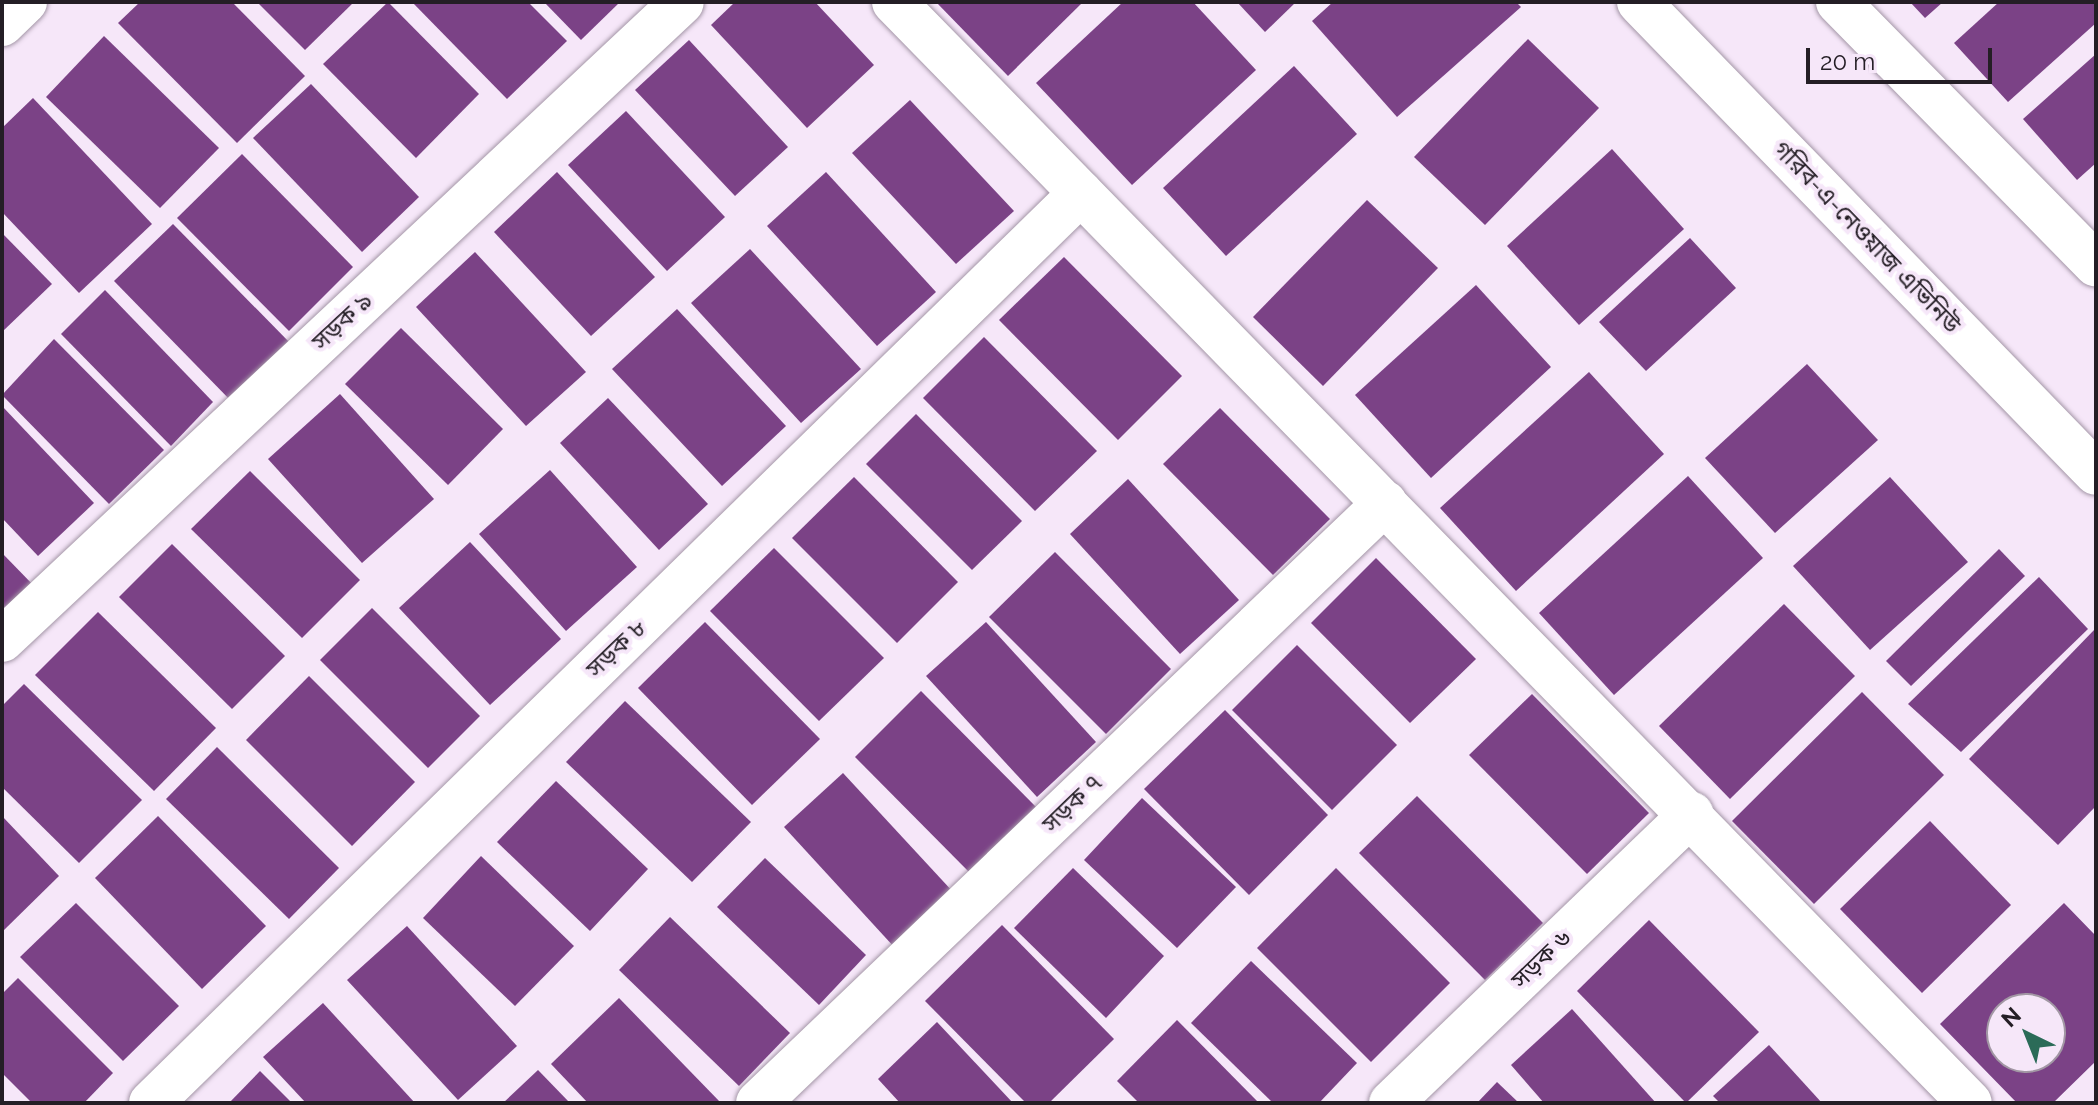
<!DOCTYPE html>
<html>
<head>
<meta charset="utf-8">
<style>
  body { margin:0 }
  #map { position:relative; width:2098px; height:1105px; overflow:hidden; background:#f6e7f9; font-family:Raleway,"Noto Sans Bengali",sans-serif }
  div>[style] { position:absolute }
  .building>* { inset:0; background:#7b4286 }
  .roads { filter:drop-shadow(0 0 2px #a496a7) drop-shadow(0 0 2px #a496a7) }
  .minor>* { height:44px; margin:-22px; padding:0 22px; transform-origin:22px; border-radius:22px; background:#fff }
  span { translate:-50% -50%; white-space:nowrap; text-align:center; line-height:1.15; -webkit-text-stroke:8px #f6e7f9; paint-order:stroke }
  .street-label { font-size:24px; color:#241e25 }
  .frame { position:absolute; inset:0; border:4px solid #241e25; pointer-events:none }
  .north { position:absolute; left:1986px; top:993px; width:80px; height:80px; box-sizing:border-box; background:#f6e7f9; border:2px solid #a297a4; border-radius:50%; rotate:317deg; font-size:22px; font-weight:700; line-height:32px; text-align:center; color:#241e25 }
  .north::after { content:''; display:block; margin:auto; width:28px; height:36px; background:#2b6b58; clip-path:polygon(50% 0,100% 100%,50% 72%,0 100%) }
  .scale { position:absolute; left:1806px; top:48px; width:186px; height:36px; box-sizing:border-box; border:4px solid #241e25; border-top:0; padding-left:10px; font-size:24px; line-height:28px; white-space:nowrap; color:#241e25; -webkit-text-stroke:6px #f6e7f9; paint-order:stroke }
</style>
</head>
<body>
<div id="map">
  <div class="building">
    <div style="clip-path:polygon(140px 2px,232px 2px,305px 76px,237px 143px,118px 23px)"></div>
    <div style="clip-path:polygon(257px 2px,354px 2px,305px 50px)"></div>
    <div style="clip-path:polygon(388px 2px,479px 94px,416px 158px,323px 64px)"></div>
    <div style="clip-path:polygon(412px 2px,528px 2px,567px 41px,507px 99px)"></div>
    <div style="clip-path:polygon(544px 2px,620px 2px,581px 40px)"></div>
    <div style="clip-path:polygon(735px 2px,815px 2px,874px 65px,807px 128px,711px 25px)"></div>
    <div style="clip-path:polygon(936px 2px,1083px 2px,1008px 76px)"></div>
    <div style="clip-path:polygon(1123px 2px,1193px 2px,1256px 70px,1132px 185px,1036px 83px)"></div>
    <div style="clip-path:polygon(1237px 2px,1296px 2px,1265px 32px)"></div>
    <div style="clip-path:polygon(1333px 2px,1516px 2px,1521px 7px,1397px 117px,1312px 21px)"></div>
    <div style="clip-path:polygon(1910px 2px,1943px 2px,1925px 18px)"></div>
    <div style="clip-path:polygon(1999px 2px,2096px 2px,2096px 23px,2008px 102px,1954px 43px)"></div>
    <div style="clip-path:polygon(104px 36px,219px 148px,160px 208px,46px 97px)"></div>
    <div style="clip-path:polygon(1528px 39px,1599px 108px,1485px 225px,1414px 157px)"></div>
    <div style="clip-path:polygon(689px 40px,788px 147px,735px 196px,635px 90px)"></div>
    <div style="clip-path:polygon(2096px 54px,2096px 163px,2077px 180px,2023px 119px)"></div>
    <div style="clip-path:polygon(1294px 66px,1357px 134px,1226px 256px,1163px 188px)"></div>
    <div style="clip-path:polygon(311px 84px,419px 197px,362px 252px,253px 138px)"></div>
    <div style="clip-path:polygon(33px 98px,152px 224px,79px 293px,2px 212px,2px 128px)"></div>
    <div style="clip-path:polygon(910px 100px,1014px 211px,956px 264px,852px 153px)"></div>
    <div style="clip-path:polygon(626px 111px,725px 217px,667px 271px,568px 165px)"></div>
    <div style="clip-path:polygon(1612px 149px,1684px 229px,1579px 325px,1507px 246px)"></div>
    <div style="clip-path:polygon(242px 154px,353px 267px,289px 331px,177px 218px)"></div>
    <div style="clip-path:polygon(557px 172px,655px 277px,591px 336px,494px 232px)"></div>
    <div style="clip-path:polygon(826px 172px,936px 292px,877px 346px,767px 226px)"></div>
    <div style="clip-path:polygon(1367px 200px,1438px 268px,1323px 386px,1253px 317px)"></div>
    <div style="clip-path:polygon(173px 224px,292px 345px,234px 404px,114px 281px)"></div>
    <div style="clip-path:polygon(2px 233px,52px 284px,2px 332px)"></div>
    <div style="clip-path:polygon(1690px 238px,1736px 288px,1646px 371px,1599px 322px)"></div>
    <div style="clip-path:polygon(750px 249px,861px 369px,801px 423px,691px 303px)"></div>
    <div style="clip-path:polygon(475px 252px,586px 372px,526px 426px,416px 307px)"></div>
    <div style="clip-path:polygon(1064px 257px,1182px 376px,1118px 440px,999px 320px)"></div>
    <div style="clip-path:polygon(1476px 285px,1551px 367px,1431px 478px,1355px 395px)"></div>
    <div style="clip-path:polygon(105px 290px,213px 402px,171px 446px,61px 334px)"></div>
    <div style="clip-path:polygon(677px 309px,786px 426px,722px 486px,612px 369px)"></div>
    <div style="clip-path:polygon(401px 328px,503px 429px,448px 485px,345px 384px)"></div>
    <div style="clip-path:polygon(984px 337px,1097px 451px,1035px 511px,923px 398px)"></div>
    <div style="clip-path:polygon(54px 339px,164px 450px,109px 504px,2px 395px)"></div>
    <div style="clip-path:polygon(1807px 364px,1878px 440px,1775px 533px,1705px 458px)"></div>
    <div style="clip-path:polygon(1589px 372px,1664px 454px,1516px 591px,1440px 508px)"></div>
    <div style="clip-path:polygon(340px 394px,434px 499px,362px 563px,268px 459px)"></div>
    <div style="clip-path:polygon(608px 398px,708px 504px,659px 550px,560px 443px)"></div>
    <div style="clip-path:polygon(2px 406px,94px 503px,38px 556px,2px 518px)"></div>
    <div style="clip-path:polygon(1220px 408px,1330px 519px,1273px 575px,1163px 464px)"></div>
    <div style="clip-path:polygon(916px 414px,1022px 521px,972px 570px,866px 464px)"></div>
    <div style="clip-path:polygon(550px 470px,637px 567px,566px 631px,479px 534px)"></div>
    <div style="clip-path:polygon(250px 471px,360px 580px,302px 638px,191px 529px)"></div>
    <div style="clip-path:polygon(1688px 476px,1763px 558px,1614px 695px,1539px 613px)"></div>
    <div style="clip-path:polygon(854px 477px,958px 582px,897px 643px,792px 538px)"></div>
    <div style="clip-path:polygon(1890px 477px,1968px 562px,1870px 650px,1793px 566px)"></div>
    <div style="clip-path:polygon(1128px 479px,1239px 600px,1180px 654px,1070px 534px)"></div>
    <div style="clip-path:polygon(470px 542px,561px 639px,490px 705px,399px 608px)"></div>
    <div style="clip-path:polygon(172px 544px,285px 656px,232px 709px,119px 597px)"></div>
    <div style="clip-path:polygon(774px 548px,884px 658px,819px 721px,710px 611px)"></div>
    <div style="clip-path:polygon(1999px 549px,2025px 576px,1911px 686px,1886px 661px)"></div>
    <div style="clip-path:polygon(1055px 552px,1171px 669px,1106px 734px,989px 617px)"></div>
    <div style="clip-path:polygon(2px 553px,37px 589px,2px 622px)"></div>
    <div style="clip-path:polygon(1376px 558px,1476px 659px,1410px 723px,1311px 623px)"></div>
    <div style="clip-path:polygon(2039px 577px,2088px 629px,1961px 752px,1908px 704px)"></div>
    <div style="clip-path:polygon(1784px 604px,1855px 676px,1730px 799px,1659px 726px)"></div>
    <div style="clip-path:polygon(372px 608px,480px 716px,428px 768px,320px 660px)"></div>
    <div style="clip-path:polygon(98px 612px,216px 728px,154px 791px,35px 675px)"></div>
    <div style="clip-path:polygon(705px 622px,820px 739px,752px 805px,638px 688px)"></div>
    <div style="clip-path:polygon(986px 622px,1096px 742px,1037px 797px,926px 676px)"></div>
    <div style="clip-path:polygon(2096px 628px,2096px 806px,2058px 845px,1969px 759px)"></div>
    <div style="clip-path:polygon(1297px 645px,1397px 745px,1332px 810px,1232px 710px)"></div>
    <div style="clip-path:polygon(309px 676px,415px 782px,352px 846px,246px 740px)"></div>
    <div style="clip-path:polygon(24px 684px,142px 800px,79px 863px,2px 787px,2px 706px)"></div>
    <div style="clip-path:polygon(921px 691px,1037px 808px,971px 874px,855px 757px)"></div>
    <div style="clip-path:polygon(1862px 692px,1944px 775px,1814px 904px,1732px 821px)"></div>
    <div style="clip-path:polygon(1532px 694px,1649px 813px,1587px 874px,1469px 755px)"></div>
    <div style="clip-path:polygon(625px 701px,751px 822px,692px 882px,566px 762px)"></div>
    <div style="clip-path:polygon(1225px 710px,1328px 815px,1249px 895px,1144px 789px)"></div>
    <div style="clip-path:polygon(217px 747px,339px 868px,289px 919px,166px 799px)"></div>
    <div style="clip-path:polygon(843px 773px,954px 893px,895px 948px,784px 827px)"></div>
    <div style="clip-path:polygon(556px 781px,648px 869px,590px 931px,497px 842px)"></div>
    <div style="clip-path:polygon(1417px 796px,1543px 923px,1485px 980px,1359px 853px)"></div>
    <div style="clip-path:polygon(1142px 798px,1236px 887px,1177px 948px,1084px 860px)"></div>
    <div style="clip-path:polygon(2px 816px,59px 876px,2px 932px)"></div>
    <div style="clip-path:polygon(158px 816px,266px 926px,202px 989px,95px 878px)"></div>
    <div style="clip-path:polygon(1930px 821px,2011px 905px,1922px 993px,1840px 909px)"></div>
    <div style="clip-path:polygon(481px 856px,574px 946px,515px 1006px,423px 918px)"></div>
    <div style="clip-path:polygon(765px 858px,866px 955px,819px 1005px,717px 907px)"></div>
    <div style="clip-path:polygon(1073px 868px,1164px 956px,1106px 1018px,1014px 928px)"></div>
    <div style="clip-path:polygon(1336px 868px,1450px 983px,1371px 1062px,1257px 948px)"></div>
    <div style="clip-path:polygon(76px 903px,179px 1006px,123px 1061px,20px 957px)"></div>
    <div style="clip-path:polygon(evenodd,2064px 903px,2096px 936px,2096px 1061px,2053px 1103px,2017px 1103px,1940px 1024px,2064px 903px,2002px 1009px,2050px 1009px,2050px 1057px,2002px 1057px,2002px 1009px)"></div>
    <div style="clip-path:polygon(670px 917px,790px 1033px,739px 1086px,619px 970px)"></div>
    <div style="clip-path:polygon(1649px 920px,1759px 1032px,1686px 1103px,1577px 991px)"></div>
    <div style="clip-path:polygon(1002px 925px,1114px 1039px,1049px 1103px,1026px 1103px,925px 1001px)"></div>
    <div style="clip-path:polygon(407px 926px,517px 1046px,458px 1100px,347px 980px)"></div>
    <div style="clip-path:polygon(1251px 961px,1357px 1063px,1319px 1103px,1273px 1103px,1191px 1023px)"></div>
    <div style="clip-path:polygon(18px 978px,113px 1073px,84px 1103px,32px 1103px,2px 1073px,2px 994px)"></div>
    <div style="clip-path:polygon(619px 998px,721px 1103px,588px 1103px,551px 1064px)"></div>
    <div style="clip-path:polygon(323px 1003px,415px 1103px,306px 1103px,263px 1057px)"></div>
    <div style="clip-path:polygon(1572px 1009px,1656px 1103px,1544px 1103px,1511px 1065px)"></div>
    <div style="clip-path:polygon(1177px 1020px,1259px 1103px,1139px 1103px,1117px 1081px)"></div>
    <div style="clip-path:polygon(937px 1022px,1013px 1103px,900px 1103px,878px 1079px)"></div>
    <div style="clip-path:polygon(1769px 1045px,1822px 1103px,1720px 1103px,1713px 1096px)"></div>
    <div style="clip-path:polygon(538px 1070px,570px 1103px,503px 1103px)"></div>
    <div style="clip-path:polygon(260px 1071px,292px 1103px,229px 1103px)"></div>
    <div style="clip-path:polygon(1497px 1082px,1519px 1103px,1477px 1103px)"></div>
  </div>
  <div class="roads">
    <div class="minor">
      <div style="left:894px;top:2px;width:1539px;rotate:45.66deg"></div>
      <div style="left:1639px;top:2px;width:656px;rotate:45.86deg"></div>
      <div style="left:1838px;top:2px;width:368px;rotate:45.5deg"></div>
      <div style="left:2px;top:24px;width:32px;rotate:-44deg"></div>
      <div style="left:2px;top:640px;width:932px;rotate:-43.17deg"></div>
      <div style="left:151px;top:1103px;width:1301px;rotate:-44.38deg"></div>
      <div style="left:758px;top:1103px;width:868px;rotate:-43.74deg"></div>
      <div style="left:1391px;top:1103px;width:417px;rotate:-43.9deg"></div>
    </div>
  </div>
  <div class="street-label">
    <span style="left:1867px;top:237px;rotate:46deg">গরিব-এ-নেওয়াজ এভিনিউ</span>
    <span style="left:342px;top:321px;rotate:-43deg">সড়ক ৯</span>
    <span style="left:616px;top:648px;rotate:-44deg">সড়ক ৮</span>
    <span style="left:1072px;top:803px;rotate:-44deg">সড়ক ৭</span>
    <span style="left:1541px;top:959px;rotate:-44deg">সড়ক ৬</span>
  </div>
  <div class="frame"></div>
  <div class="north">N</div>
  <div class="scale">20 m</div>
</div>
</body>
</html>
